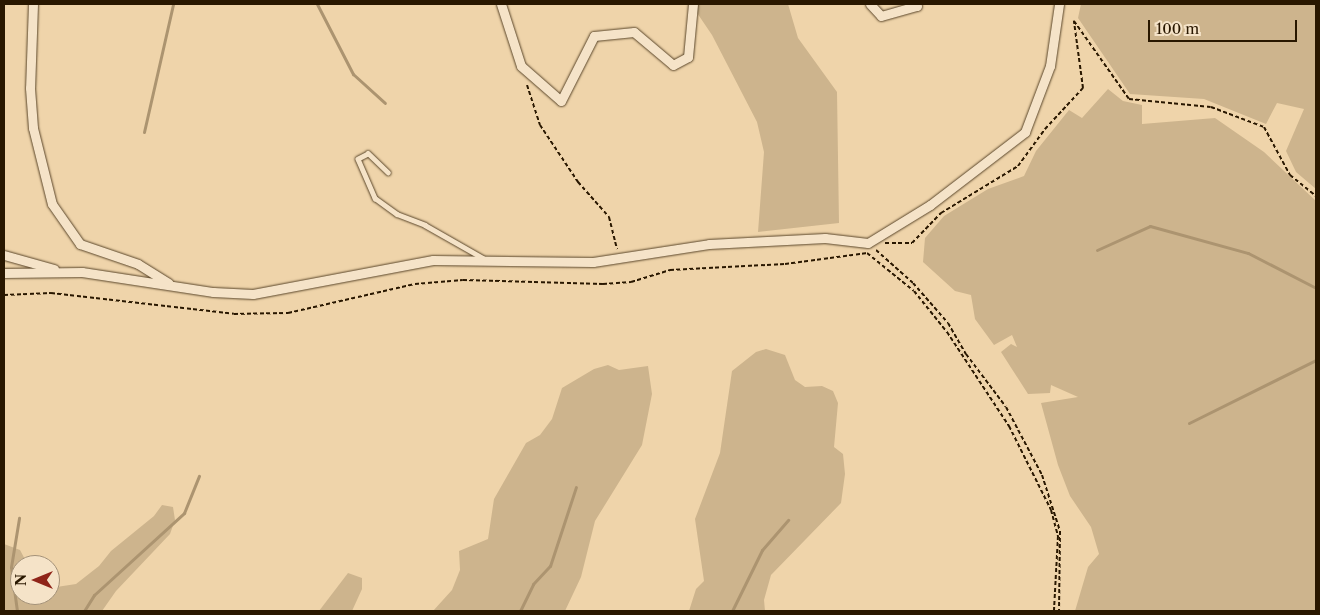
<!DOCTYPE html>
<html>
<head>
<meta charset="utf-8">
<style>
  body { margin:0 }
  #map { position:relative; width:1320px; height:615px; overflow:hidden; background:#efd4aa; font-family:"Libre Caslon Text",serif }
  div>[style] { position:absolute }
  .green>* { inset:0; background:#cdb48d }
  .stream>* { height:3px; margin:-1.5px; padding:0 1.5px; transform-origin:1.5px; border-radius:1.5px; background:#ac9470 }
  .path>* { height:2px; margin-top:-1px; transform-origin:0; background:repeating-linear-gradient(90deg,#291700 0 4px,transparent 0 6.5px) }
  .roads { filter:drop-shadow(0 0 1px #5a462a) drop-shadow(0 0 1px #5a462a) }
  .service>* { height:4.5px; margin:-2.25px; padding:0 2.25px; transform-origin:2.25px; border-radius:2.25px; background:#f5e3c8 }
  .minor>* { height:9px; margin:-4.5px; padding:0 4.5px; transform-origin:4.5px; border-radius:4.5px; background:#f5e3c8 }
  span { translate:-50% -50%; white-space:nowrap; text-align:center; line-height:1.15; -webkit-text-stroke:4px #f5e3c8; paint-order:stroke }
  .frame { position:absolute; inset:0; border:5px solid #291700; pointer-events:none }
  .north { position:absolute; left:10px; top:555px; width:50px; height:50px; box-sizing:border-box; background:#f5e3c8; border:1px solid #a39178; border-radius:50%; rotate:270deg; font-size:14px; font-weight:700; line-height:20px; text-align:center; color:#291700 }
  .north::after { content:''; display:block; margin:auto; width:18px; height:22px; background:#8f2418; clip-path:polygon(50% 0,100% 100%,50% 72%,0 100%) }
  .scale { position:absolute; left:1148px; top:20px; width:149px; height:22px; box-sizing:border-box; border:2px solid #291700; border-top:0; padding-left:6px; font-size:15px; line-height:18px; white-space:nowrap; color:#291700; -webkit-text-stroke:4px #f5e3c8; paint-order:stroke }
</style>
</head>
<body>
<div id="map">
  <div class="green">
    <div style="clip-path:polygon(691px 4px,788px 4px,798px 38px,837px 92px,839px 223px,758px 232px,764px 152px,757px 122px,712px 35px)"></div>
    <div style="clip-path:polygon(1081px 4px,1316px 4px,1316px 189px,1296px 172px,1286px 151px,1304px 109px,1277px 103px,1266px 124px,1204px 99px,1130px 94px,1078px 18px)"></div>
    <div style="clip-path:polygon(1108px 89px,1123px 101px,1142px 105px,1142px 124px,1215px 118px,1264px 152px,1316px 201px,1316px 611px,1075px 611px,1088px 567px,1099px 554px,1091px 527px,1070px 496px,1058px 465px,1041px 403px,1078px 397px,1051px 385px,1050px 393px,1028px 394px,1001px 352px,1011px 344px,1017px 347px,1012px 335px,994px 345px,975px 319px,971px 295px,955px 291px,923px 262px,925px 238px,944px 216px,988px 189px,1024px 176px,1036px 151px,1069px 110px,1082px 118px)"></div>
    <div style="clip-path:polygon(766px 349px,785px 355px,795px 380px,805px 387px,822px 386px,833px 391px,838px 403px,834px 447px,843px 454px,845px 474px,841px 503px,771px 575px,764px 600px,765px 611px,689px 611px,696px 589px,704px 581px,695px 519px,720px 453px,732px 371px,756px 352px)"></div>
    <div style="clip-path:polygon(608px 365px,619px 370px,648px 366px,652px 394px,642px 445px,595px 521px,581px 577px,565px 611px,433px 611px,452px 590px,460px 570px,459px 551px,488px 539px,494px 499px,526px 443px,540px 435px,552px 419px,562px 388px,594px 369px)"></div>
    <div style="clip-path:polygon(162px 505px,173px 507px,175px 520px,170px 534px,116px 591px,102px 611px,4px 611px,4px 544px,20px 550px,28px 565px,20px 565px,20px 595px,50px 595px,50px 588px,76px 584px,99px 566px,111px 551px,154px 516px)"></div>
    <div style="clip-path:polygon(348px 573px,362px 578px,362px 589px,352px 611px,319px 611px)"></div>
  </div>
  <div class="stream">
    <div style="left:317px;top:4px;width:79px;rotate:62.8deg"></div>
    <div style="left:353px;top:74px;width:43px;rotate:42.2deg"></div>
    <div style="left:144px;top:132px;width:131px;rotate:-77.2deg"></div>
    <div style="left:1097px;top:250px;width:58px;rotate:-24.4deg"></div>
    <div style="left:1150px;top:226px;width:102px;rotate:15.4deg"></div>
    <div style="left:1248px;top:253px;width:76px;rotate:27.2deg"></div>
    <div style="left:1189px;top:423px;width:142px;rotate:-26.4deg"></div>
    <div style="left:17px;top:611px;width:44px;rotate:-97.8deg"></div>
    <div style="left:11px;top:567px;width:50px;rotate:-80.7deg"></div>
    <div style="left:84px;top:611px;width:19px;rotate:-58deg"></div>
    <div style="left:94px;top:595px;width:122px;rotate:-42.3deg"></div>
    <div style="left:184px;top:513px;width:40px;rotate:-68deg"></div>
    <div style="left:520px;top:611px;width:30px;rotate:-64deg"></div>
    <div style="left:533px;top:584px;width:25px;rotate:-47deg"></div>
    <div style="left:550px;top:566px;width:83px;rotate:-71.8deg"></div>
    <div style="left:732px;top:611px;width:68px;rotate:-63.8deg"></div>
    <div style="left:762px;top:550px;width:40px;rotate:-49deg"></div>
  </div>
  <div class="path">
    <div style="left:527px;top:85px;width:42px;rotate:72deg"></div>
    <div style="left:540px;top:125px;width:69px;rotate:56.3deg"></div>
    <div style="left:578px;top:182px;width:47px;rotate:48.5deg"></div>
    <div style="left:609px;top:217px;width:33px;rotate:76deg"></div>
    <div style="left:885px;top:243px;width:27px"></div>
    <div style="left:912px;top:243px;width:42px;rotate:-46deg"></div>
    <div style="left:941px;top:213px;width:90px;rotate:-31.4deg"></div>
    <div style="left:1018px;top:166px;width:46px;rotate:-53.9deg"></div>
    <div style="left:1045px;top:129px;width:56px;rotate:-47.2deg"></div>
    <div style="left:1083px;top:88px;width:68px;rotate:-97.7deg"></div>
    <div style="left:1074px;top:21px;width:95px;rotate:54.8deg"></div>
    <div style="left:1129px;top:99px;width:82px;rotate:5.6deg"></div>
    <div style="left:1211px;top:107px;width:57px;rotate:20.7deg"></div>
    <div style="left:1264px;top:127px;width:55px;rotate:61.6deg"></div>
    <div style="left:1290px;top:175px;width:33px;rotate:39deg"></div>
    <div style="left:876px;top:250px;width:50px;rotate:41.7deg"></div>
    <div style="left:913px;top:283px;width:53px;rotate:48.8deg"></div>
    <div style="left:948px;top:323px;width:36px;rotate:60deg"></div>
    <div style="left:966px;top:354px;width:66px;rotate:53deg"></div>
    <div style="left:1006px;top:407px;width:77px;rotate:62.1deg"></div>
    <div style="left:1042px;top:475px;width:59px;rotate:72.2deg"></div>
    <div style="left:1060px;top:531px;width:80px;rotate:90.7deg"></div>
    <div style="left:4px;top:295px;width:47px;rotate:-2.4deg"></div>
    <div style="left:51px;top:293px;width:184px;rotate:6.5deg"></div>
    <div style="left:234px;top:314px;width:54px;rotate:-1.1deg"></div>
    <div style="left:288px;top:313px;width:130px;rotate:-12.9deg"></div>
    <div style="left:415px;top:284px;width:48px;rotate:-4.8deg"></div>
    <div style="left:463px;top:280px;width:140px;rotate:1.6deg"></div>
    <div style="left:603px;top:284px;width:28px;rotate:-4deg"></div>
    <div style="left:631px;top:282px;width:41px;rotate:-17.1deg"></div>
    <div style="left:670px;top:270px;width:115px;rotate:-3deg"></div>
    <div style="left:785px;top:264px;width:83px;rotate:-7.6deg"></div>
    <div style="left:867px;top:253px;width:60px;rotate:39deg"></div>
    <div style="left:914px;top:291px;width:53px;rotate:51.2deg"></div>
    <div style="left:947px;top:332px;width:113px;rotate:56.6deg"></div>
    <div style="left:1009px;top:426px;width:94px;rotate:63.4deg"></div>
    <div style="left:1051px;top:510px;width:27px;rotate:75deg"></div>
    <div style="left:1058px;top:536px;width:75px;rotate:93.1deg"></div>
  </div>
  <div class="roads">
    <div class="service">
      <div style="left:388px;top:173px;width:28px;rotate:-136deg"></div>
      <div style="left:368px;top:154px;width:11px;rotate:153deg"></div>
      <div style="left:358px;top:159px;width:43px;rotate:66.4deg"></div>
      <div style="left:375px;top:198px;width:27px;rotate:36deg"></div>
      <div style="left:397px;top:214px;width:30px;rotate:21deg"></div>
      <div style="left:425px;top:225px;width:67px;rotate:29.6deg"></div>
    </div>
    <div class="minor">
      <div style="left:33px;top:4px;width:84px;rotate:92deg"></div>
      <div style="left:30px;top:88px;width:40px;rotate:85.7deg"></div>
      <div style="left:33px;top:128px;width:78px;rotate:76deg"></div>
      <div style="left:52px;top:204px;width:49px;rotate:55deg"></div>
      <div style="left:80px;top:244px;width:61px;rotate:19deg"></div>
      <div style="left:138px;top:264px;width:36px;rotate:32deg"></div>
      <div style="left:501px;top:4px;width:65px;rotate:72.1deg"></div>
      <div style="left:521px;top:66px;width:53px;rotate:41.2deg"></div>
      <div style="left:561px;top:101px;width:73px;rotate:-63.1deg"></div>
      <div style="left:594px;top:36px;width:40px;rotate:-5.7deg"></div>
      <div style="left:634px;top:32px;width:51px;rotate:40.2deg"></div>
      <div style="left:673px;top:65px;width:17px;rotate:-28deg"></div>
      <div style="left:688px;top:57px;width:53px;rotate:-84.6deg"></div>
      <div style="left:870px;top:4px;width:16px;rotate:47deg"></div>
      <div style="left:881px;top:16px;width:37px;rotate:-16deg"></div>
      <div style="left:917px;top:6px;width:2px;rotate:-117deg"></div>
      <div style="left:4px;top:255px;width:52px;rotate:15.6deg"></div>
      <div style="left:4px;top:273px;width:78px;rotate:-0.7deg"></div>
      <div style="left:82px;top:272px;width:133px;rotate:8.7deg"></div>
      <div style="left:213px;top:292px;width:40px;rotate:2.9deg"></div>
      <div style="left:253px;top:294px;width:183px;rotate:-10.7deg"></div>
      <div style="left:433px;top:260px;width:160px;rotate:0.7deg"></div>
      <div style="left:593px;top:262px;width:117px;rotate:-8.8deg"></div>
      <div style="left:709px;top:244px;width:116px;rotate:-3deg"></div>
      <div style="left:825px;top:238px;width:43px;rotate:6.6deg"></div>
      <div style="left:868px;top:243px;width:73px;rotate:-31.5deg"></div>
      <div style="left:930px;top:205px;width:120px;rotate:-37.5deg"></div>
      <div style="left:1025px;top:132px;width:71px;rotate:-69.3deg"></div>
      <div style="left:1050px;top:66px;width:63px;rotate:-81.7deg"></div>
    </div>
  </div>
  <div class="frame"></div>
  <div class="north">N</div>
  <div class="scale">100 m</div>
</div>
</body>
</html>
